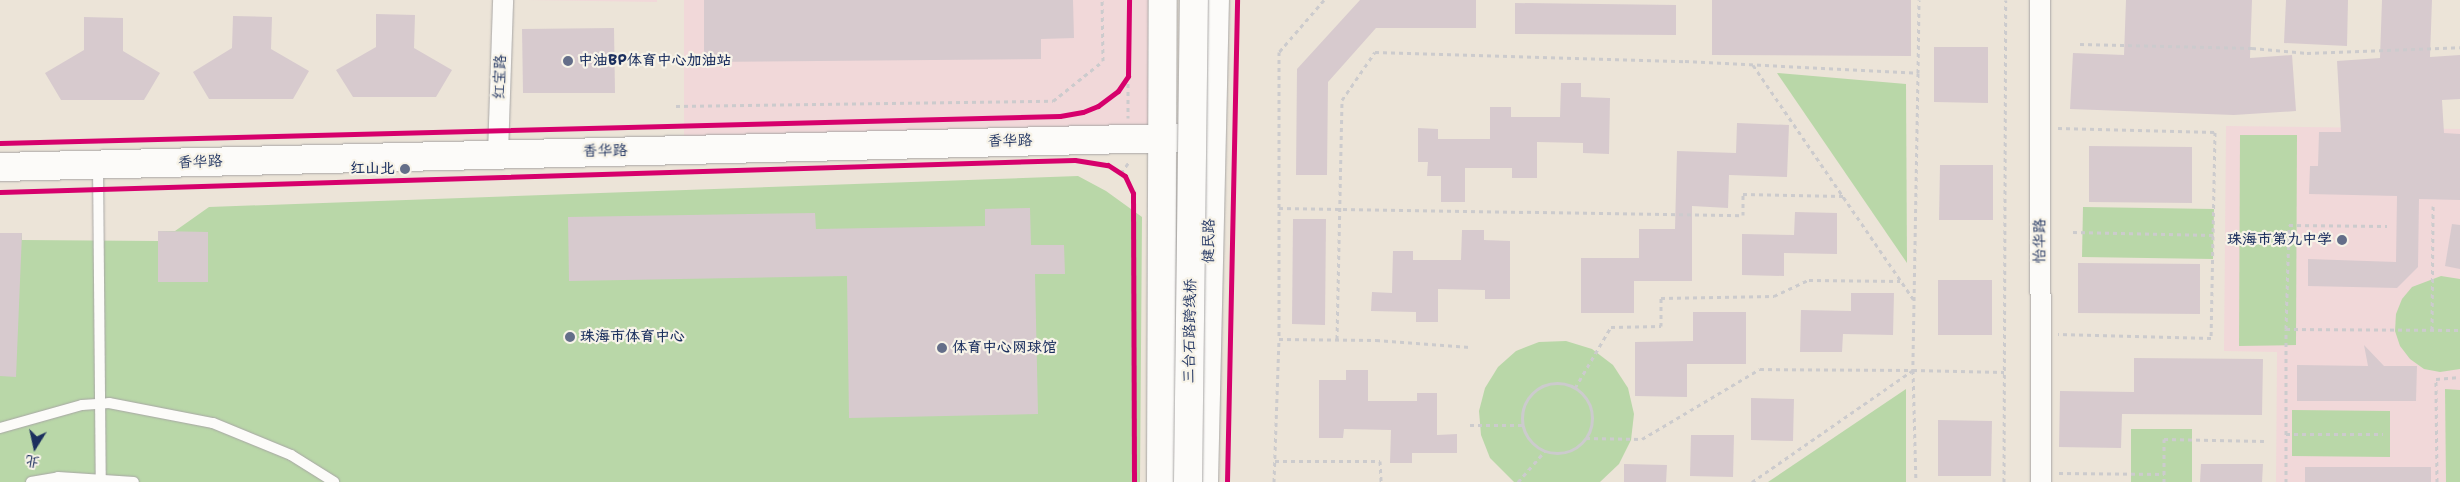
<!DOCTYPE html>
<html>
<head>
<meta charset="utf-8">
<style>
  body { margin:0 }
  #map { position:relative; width:2460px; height:482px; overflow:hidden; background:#ece4d8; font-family:"Shantell Sans","LXGW WenKai TC",sans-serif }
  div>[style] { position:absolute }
  .built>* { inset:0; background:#f1d8d9 }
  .green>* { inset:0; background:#b9d7a8 }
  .building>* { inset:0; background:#d7cace }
  .path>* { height:3px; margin-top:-1.5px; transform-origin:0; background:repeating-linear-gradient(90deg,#cccbcd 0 4px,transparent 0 8px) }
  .path>.ring { margin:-1.5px; padding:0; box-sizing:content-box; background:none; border:3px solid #cccbcd; border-radius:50% }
  .roads { filter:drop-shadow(0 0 1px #a8a6a5) drop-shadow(0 0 1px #a8a6a5) }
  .lane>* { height:10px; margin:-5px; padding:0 5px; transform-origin:5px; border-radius:5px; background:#fcfbf9 }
  .street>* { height:20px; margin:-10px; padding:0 10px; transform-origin:10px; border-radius:10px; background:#fcfbf9 }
  .secondary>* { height:28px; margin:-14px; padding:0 14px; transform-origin:14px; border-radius:14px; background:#fcfbf9 }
  .primary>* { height:28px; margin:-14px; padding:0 14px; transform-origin:14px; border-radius:14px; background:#fcfbf9 }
  .bridges { filter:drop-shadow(0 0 1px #a8a6a5) drop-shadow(0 0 1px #a8a6a5) }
  .primary-bridge>* { height:28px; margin:-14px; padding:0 14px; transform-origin:14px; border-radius:14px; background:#fcfbf9 }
  .cycleway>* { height:5px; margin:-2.5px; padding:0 2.5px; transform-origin:2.5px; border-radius:2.5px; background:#d6006c }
  .dots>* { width:14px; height:14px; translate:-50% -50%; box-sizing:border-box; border:2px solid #f7f3e8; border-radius:50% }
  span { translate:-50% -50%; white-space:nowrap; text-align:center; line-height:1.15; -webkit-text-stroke:4.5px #f7f3e8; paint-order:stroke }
  .poi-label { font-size:15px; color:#1b2f5e; font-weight:700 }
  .left { translate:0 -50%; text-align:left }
  .right { translate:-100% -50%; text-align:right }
  .street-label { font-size:15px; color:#1b2f5e }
  .north { position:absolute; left:10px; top:422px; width:50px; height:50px; -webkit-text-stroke:4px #f7f3e8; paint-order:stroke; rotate:190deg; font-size:14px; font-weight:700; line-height:20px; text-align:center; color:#1b2f5e }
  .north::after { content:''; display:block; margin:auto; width:18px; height:22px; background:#1b2f5e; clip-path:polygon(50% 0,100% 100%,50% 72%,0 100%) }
</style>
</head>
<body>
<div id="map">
  <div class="built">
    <div style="clip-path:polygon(527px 0,657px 0,657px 2px)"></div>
    <div style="clip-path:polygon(684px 0,1149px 0,1149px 127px,684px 137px)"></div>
    <div style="clip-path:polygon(2226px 126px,2460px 129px,2460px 482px,2276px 482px,2277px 352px,2224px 351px)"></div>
  </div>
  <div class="green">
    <div style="clip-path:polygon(1777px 73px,1906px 84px,1907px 263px)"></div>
    <div style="clip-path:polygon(2240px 135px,2297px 135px,2296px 345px,2239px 346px)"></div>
    <div style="clip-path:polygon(1078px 176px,1106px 191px,1142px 217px,1140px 482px,0 482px,0 233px,22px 233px,22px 240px,158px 241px,158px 231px,175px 231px,209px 207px)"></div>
    <div style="clip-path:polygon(2083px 207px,2214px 209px,2213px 259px,2082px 257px)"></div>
    <div style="clip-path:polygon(2441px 276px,2460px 279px,2460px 369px,2440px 372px,2424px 369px,2410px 359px,2400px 346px,2395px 331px,2396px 314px,2402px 299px,2412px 287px)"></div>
    <div style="clip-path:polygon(1566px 341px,1592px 349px,1613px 365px,1628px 388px,1634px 414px,1631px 440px,1619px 464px,1600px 482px,1514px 482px,1490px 458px,1481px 435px,1479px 411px,1485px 388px,1498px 367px,1516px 351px,1539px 342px)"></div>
    <div style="clip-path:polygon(1906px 389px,1906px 482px,1768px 482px)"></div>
    <div style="clip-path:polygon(2445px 389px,2460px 390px,2460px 482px,2446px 482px)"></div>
    <div style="clip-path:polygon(2292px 410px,2390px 411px,2390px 457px,2292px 456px)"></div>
    <div style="clip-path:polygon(2131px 429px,2192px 429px,2192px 482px,2131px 482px)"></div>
  </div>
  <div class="building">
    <div style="clip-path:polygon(704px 0,1073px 0,1074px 38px,1041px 39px,1041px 59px,704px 62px)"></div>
    <div style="clip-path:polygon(1360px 0,1476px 0,1476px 28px,1376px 28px,1328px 82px,1327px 175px,1296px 175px,1297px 69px)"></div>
    <div style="clip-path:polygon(1712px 0,1911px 0,1911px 56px,1712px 55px)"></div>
    <div style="clip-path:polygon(2126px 0,2252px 0,2250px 58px,2292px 55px,2296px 111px,2234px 115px,2070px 109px,2073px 53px,2124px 55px)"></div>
    <div style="clip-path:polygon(2286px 0,2348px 0,2347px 46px,2284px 43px)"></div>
    <div style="clip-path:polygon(2382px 0,2432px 0,2430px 57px,2460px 55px,2460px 99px,2442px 100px,2444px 133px,2460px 134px,2460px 200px,2419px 199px,2418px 267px,2397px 288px,2308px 286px,2308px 259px,2396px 262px,2397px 196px,2309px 194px,2310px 166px,2318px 166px,2319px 132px,2341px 132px,2337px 61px,2380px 58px)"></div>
    <div style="clip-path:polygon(1515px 3px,1676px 5px,1676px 35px,1515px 34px)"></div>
    <div style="clip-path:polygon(376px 14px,415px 15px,414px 48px,452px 70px,436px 97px,353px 97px,336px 70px,376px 47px)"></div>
    <div style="clip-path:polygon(233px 16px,272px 17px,271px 49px,309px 71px,293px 99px,209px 99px,193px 72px,232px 48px)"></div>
    <div style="clip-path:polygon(84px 17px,123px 18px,123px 51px,160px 73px,144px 100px,61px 100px,45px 73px,84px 50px)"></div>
    <div style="clip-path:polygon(614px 28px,615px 93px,523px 93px,522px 29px)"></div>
    <div style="clip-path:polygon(1934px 47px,1988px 47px,1988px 103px,1934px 102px)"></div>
    <div style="clip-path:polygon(1561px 83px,1581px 83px,1581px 97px,1610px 98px,1609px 154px,1583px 153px,1583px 143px,1537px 142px,1537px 178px,1512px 178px,1512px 168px,1465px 168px,1465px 202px,1441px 202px,1441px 176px,1427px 176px,1428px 162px,1418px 162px,1418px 128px,1438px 129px,1438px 139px,1490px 139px,1490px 107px,1511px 107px,1511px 117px,1560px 117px)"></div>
    <div style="clip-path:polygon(1737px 123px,1789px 125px,1787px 177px,1729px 175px,1728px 208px,1692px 206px,1692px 281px,1634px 281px,1634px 313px,1581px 313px,1581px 258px,1639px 258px,1639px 229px,1675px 229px,1677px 151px,1736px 153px)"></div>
    <div style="clip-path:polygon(2089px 146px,2192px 147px,2192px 203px,2089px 202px)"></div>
    <div style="clip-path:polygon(1940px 165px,1993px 165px,1993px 220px,1939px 220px)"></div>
    <div style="clip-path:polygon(1030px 208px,1031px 245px,1064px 245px,1065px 274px,1035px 274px,1038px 414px,849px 418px,847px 276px,569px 281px,568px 217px,815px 213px,816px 229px,985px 226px,985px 209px)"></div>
    <div style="clip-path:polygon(1795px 212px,1837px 213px,1837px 254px,1784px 253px,1784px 276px,1742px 275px,1742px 234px,1794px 235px)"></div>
    <div style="clip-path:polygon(1293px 219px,1326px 219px,1325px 325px,1292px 324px)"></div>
    <div style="clip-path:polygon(2452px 224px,2460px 225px,2460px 269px,2445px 266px)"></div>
    <div style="clip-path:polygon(1462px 230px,1484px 230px,1484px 240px,1510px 241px,1510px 299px,1485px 299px,1485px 290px,1438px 289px,1438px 322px,1416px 322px,1416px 312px,1371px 311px,1372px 292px,1392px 293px,1393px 251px,1413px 251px,1413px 260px,1461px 260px)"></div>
    <div style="clip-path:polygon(158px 231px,208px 232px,208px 282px,158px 282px)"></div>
    <div style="clip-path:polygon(0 233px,22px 233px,16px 377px,0 376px)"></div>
    <div style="clip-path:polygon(2078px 263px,2200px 264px,2200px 314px,2078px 313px)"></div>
    <div style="clip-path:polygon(1938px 280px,1992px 280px,1992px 335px,1938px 335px)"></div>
    <div style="clip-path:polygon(1851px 293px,1894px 293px,1893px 335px,1843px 334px,1842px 352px,1800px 352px,1801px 310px,1851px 311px)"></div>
    <div style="clip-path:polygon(1693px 312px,1746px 312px,1746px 364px,1687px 364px,1687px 397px,1635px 396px,1635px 342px,1693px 341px)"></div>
    <div style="clip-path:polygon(2364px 345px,2384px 366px,2417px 366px,2416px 401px,2297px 401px,2297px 365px,2368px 366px)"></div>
    <div style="clip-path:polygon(2134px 358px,2263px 359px,2262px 415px,2122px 414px,2121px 448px,2059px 447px,2060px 391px,2134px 392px)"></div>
    <div style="clip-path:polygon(1346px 370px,1368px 370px,1368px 401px,1417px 401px,1417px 393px,1437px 393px,1437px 435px,1457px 434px,1457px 453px,1412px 453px,1412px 463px,1390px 463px,1391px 430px,1344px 429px,1343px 438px,1319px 438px,1319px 380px,1346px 380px)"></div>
    <div style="clip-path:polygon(1751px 398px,1794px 399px,1793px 441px,1751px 440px)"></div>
    <div style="clip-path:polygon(1938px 420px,1992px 421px,1991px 476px,1938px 476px)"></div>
    <div style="clip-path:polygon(1691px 435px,1734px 435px,1733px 477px,1690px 476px)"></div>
    <div style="clip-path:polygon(1624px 464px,1667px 465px,1666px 482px,1624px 482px)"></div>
    <div style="clip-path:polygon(2201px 464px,2263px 464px,2262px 482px,2200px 482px)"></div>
    <div style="clip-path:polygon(2305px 467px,2431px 467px,2431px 482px,2305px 482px)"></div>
  </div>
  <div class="path">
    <div style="left:1324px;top:0;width:69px;rotate:130.9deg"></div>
    <div style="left:1279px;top:52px;width:287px;rotate:90deg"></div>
    <div style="left:1279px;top:339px;width:97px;rotate:0.6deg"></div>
    <div style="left:1376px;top:340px;width:94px;rotate:4.3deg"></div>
    <div style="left:2080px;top:44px;width:172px;rotate:1.3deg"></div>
    <div style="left:2252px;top:48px;width:55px;rotate:5.2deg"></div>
    <div style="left:2307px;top:53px;width:153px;rotate:-2.2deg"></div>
    <div style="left:1753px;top:65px;width:285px;rotate:55.6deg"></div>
    <div style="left:1918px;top:73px;width:73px;rotate:-89.2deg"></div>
    <div style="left:1128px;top:76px;width:42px;rotate:90deg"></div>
    <div style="left:676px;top:106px;width:377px;rotate:-0.8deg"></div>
    <div style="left:1053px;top:101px;width:64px;rotate:-38.7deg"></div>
    <div style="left:1103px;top:61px;width:61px;rotate:-90.9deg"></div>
    <div style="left:2058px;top:128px;width:157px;rotate:1.5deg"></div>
    <div style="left:2215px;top:132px;width:206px;rotate:91.1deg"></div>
    <div style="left:2211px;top:338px;width:153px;rotate:-178.5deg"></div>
    <div style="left:1121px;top:173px;width:14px;rotate:-54deg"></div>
    <div style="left:1279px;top:208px;width:464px;rotate:0.9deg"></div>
    <div style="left:1743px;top:215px;width:21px;rotate:-90deg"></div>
    <div style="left:1743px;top:194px;width:100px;rotate:1.1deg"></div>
    <div style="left:2073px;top:232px;width:140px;rotate:1.2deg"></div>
    <div style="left:2286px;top:329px;width:104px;rotate:-88.3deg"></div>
    <div style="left:2289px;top:225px;width:98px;rotate:0.6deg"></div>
    <div style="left:2432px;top:330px;width:124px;rotate:-89.5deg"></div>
    <div style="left:1337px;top:339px;width:239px;rotate:-88.8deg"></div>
    <div style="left:1342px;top:100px;width:58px;rotate:-55.5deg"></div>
    <div style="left:1375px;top:52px;width:310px;rotate:1.7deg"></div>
    <div style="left:1685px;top:61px;width:233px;rotate:2.9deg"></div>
    <div style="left:1918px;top:73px;width:297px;rotate:91deg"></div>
    <div style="left:1913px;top:370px;width:112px;rotate:88.5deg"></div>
    <div class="ring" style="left:1522px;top:383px;width:67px;height:67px"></div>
    <div style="left:1575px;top:388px;width:71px;rotate:-59.5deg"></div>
    <div style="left:1611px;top:327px;width:50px;rotate:-1.1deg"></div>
    <div style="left:1661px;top:326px;width:28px;rotate:-90deg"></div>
    <div style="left:1661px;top:298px;width:113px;rotate:-1deg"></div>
    <div style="left:1774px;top:296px;width:38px;rotate:-25deg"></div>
    <div style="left:1809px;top:280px;width:91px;rotate:0.6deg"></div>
    <div style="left:1470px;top:425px;width:52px"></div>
    <div style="left:2286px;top:434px;width:97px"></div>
    <div style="left:1586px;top:438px;width:56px;rotate:1deg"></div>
    <div style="left:1642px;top:439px;width:137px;rotate:-30.7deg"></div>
    <div style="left:1760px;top:369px;width:153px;rotate:0.4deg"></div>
    <div style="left:1275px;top:461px;width:105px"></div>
    <div style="left:1380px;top:461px;width:21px;rotate:87deg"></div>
    <div style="left:2059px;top:473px;width:105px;rotate:0.5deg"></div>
    <div style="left:1274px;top:482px;width:143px;rotate:-88deg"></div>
    <div style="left:1518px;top:482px;width:41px;rotate:-48.9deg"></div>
    <div style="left:1752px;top:482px;width:196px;rotate:-34.8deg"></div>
    <div style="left:1913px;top:370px;width:91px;rotate:1.3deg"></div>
    <div style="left:2004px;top:482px;width:482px;rotate:-89.8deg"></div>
    <div style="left:2164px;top:482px;width:43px;rotate:-90deg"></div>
    <div style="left:2164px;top:439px;width:100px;rotate:1.1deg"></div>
    <div style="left:2286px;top:482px;width:153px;rotate:-90deg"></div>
    <div style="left:2286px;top:329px;width:174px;rotate:0.3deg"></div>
    <div style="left:2437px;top:482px;width:103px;rotate:-90.6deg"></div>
    <div style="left:2436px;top:379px;width:24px;rotate:-5deg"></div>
  </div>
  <div class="roads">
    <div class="lane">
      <div style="left:98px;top:165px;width:313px;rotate:89.5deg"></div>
      <div style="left:0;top:428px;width:85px;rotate:-15.7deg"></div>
      <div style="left:82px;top:405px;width:27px;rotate:-4deg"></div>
      <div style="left:109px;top:403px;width:106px;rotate:10.9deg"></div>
      <div style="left:213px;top:423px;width:84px;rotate:22.3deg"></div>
      <div style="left:291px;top:455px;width:51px;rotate:32.1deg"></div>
      <div style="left:31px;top:482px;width:27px;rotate:-10deg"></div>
      <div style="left:58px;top:477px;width:76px;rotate:3.8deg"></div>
    </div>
    <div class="street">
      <div style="left:2040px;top:0;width:482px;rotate:89.9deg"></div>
      <div style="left:498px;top:154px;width:154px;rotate:-88.1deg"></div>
    </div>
    <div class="secondary">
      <div style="left:0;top:167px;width:1211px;rotate:-1.42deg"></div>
    </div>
    <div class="primary">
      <div style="left:1161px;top:482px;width:482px;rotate:-89.8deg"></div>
      <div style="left:1204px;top:482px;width:482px;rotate:-88.7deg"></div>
    </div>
  </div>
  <div class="bridges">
    <div class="primary-bridge">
      <div style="left:1188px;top:482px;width:482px;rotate:-89.3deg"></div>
    </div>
  </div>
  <div class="cycleway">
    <div style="left:0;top:143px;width:1060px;rotate:-1.46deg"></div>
    <div style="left:1060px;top:116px;width:23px;rotate:-10deg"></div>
    <div style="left:1083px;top:112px;width:16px;rotate:-22deg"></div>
    <div style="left:1098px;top:106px;width:25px;rotate:-37deg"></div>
    <div style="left:1118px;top:91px;width:18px;rotate:-56deg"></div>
    <div style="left:1128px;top:76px;width:76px;rotate:-89.2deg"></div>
    <div style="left:0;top:192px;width:1075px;rotate:-1.71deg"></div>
    <div style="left:1075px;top:160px;width:33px;rotate:9deg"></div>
    <div style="left:1108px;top:165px;width:20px;rotate:33deg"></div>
    <div style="left:1125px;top:176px;width:19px;rotate:65deg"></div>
    <div style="left:1133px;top:193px;width:289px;rotate:89.8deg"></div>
    <div style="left:1227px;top:482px;width:482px;rotate:-88.8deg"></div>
  </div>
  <div class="dots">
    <div style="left:568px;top:61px;background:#646e89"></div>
    <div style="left:405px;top:169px;background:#646e89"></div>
    <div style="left:2342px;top:240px;background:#646e89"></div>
    <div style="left:570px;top:337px;background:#646e89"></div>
    <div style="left:942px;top:348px;background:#646e89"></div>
  </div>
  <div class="poi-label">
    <span class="left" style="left:578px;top:61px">中油BP体育中心加油站</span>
    <span class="right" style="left:395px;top:169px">红山北</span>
    <span class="right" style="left:2332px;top:240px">珠海市第九中学</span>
    <span class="left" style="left:580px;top:337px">珠海市体育中心</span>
    <span class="left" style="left:952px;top:348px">体育中心网球馆</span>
  </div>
  <div class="street-label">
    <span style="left:500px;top:77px;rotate:-88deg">红宝路</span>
    <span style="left:1010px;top:141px;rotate:-1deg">香华路</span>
    <span style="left:605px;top:151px;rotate:-1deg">香华路</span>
    <span style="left:200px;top:162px;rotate:-2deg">香华路</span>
    <span style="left:1209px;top:241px;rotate:-89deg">健民路</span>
    <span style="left:2040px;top:241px;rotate:-90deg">怡华路</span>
    <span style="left:1190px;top:331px;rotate:-89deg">三台石路跨线桥</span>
  </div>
  <div class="north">北</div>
</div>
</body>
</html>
